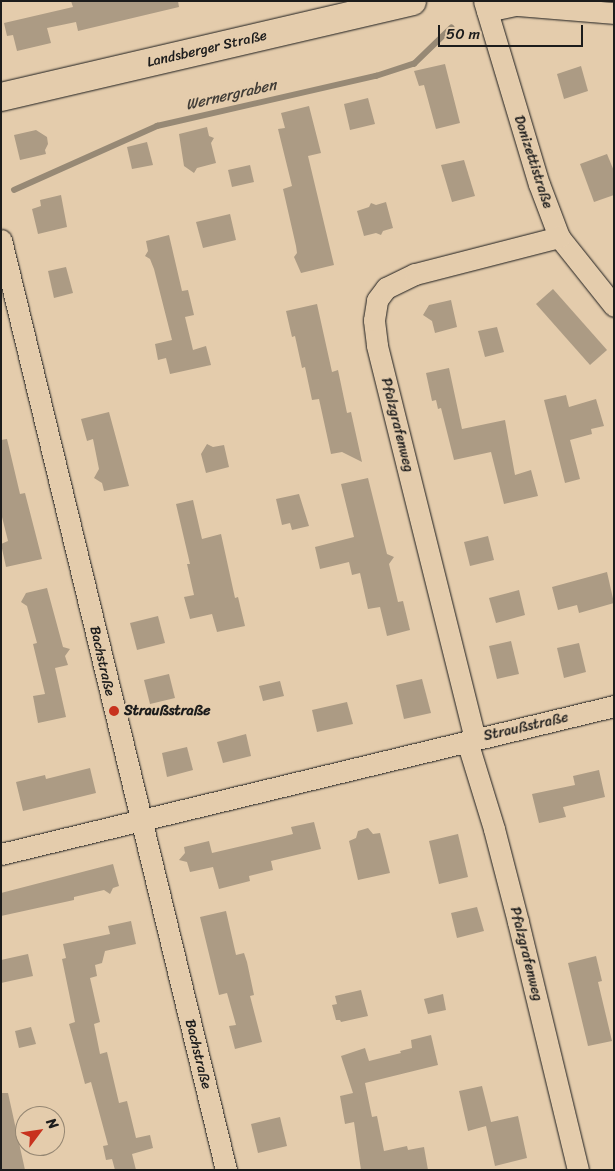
<!DOCTYPE html>
<html>
<head>
<meta charset="utf-8">
<style>
  body { margin:0 }
  #map { position:relative; width:615px; height:1171px; overflow:hidden; background:#e4ccac; font-family:Sriracha,sans-serif }
  div>[style] { position:absolute }
  .stream>* { height:5.5px; margin:-2.75px; padding:0 2.75px; transform-origin:2.75px; border-radius:2.75px; background:#978975 }
  .building>* { inset:0; background:#ac9b84 }
  .roads { filter:drop-shadow(0 0 1px #1c1c1c) drop-shadow(0 0 1px #1c1c1c) }
  .street>* { height:21px; margin:-10.5px; padding:0 10.5px; transform-origin:10.5px; border-radius:10.5px; background:#e4ccac }
  .secondary>* { height:28px; margin:-14px; padding:0 14px; transform-origin:14px; border-radius:14px; background:#e4ccac }
  .dots>* { width:14px; height:14px; translate:-50% -50%; box-sizing:border-box; border:2px solid #e4ccac; border-radius:50% }
  span { translate:-50% -50%; white-space:nowrap; text-align:center; line-height:1.15; -webkit-text-stroke:5px #e4ccac; paint-order:stroke }
  .street-label { font-size:14px; color:#1c1c1c }
  .poi-label { font-size:14px; color:#1c1c1c; font-weight:700 }
  .left { translate:0 -50%; text-align:left }
  .water-label { font-size:15px; color:#413d37; font-style:italic }
  .frame { position:absolute; inset:0; border:2px solid #1c1c1c; pointer-events:none }
  .north { position:absolute; left:15px; top:1106px; width:50px; height:50px; box-sizing:border-box; background:#e4ccac; border:1px solid #948672; border-radius:50%; rotate:59deg; font-size:14px; font-weight:700; line-height:20px; text-align:center; color:#1c1c1c }
  .north::after { content:''; display:block; margin:auto; width:18px; height:22px; background:#c8321e; clip-path:polygon(50% 0,100% 100%,50% 72%,0 100%) }
  .scale { position:absolute; left:438px; top:25px; width:145px; height:22px; box-sizing:border-box; border:2px solid #1c1c1c; border-top:0; padding-left:6px; font-size:15px; line-height:18px; white-space:nowrap; color:#1c1c1c; -webkit-text-stroke:4px #e4ccac; paint-order:stroke }
</style>
</head>
<body>
<div id="map">
  <div class="stream">
    <div style="left:14px;top:190px;width:157px;rotate:-24.1deg"></div>
    <div style="left:157px;top:126px;width:225px;rotate:-12.9deg"></div>
    <div style="left:376px;top:76px;width:40px;rotate:-18deg"></div>
    <div style="left:414px;top:64px;width:52px;rotate:-44.2deg"></div>
  </div>
  <div class="building">
    <div style="clip-path:polygon(71px 1px,178px 1px,179px 7px,78px 31px,76px 22px,47px 28px,51px 43px,17px 51px,13px 35px,7px 36px,4px 23px,73px 7px)"></div>
    <div style="clip-path:polygon(445px 64px,460px 123px,436px 129px,424px 85px,419px 86px,414px 71px)"></div>
    <div style="clip-path:polygon(581px 66px,588px 91px,564px 99px,557px 74px)"></div>
    <div style="clip-path:polygon(368px 98px,375px 124px,350px 130px,344px 104px)"></div>
    <div style="clip-path:polygon(309px 106px,321px 153px,308px 156px,334px 265px,301px 273px,294px 257px,297px 253px,296px 246px,283px 189px,292px 186px,278px 129px,285px 128px,281px 113px)"></div>
    <div style="clip-path:polygon(207px 127px,209px 136px,214px 138px,211px 143px,216px 163px,197px 168px,194px 173px,184px 166px,179px 134px)"></div>
    <div style="clip-path:polygon(36px 130px,47px 137px,48px 144px,45px 150px,46px 154px,20px 160px,14px 135px)"></div>
    <div style="clip-path:polygon(147px 142px,153px 165px,132px 169px,127px 147px)"></div>
    <div style="clip-path:polygon(607px 154px,614px 171px,614px 195px,594px 202px,580px 164px)"></div>
    <div style="clip-path:polygon(464px 160px,475px 196px,452px 202px,441px 165px)"></div>
    <div style="clip-path:polygon(250px 165px,254px 182px,232px 187px,228px 170px)"></div>
    <div style="clip-path:polygon(61px 195px,67px 227px,38px 234px,32px 209px,41px 206px,40px 200px)"></div>
    <div style="clip-path:polygon(386px 202px,393px 228px,383px 231px,381px 235px,376px 233px,364px 236px,357px 211px,369px 207px,371px 203px,376px 205px)"></div>
    <div style="clip-path:polygon(230px 214px,236px 240px,203px 248px,196px 222px)"></div>
    <div style="clip-path:polygon(169px 235px,182px 291px,188px 290px,194px 315px,185px 317px,193px 350px,206px 346px,211px 365px,170px 374px,166px 358px,158px 360px,155px 344px,172px 340px,154px 269px,150px 259px,145px 256px,148px 251px,146px 241px)"></div>
    <div style="clip-path:polygon(66px 267px,73px 293px,54px 298px,48px 271px)"></div>
    <div style="clip-path:polygon(553px 289px,607px 350px,590px 365px,536px 304px)"></div>
    <div style="clip-path:polygon(451px 300px,457px 327px,435px 333px,432px 321px,423px 315px,429px 305px)"></div>
    <div style="clip-path:polygon(317px 304px,332px 372px,338px 370px,347px 413px,351px 412px,362px 462px,342px 452px,331px 454px,319px 399px,312px 400px,305px 367px,302px 368px,295px 336px,292px 337px,286px 311px)"></div>
    <div style="clip-path:polygon(497px 327px,504px 352px,485px 357px,478px 331px)"></div>
    <div style="clip-path:polygon(449px 368px,462px 429px,505px 420px,515px 475px,531px 470px,538px 496px,504px 504px,491px 452px,454px 460px,441px 408px,438px 409px,436px 400px,432px 401px,426px 373px)"></div>
    <div style="clip-path:polygon(566px 395px,569px 407px,596px 399px,604px 426px,591px 429px,592px 434px,570px 440px,580px 479px,565px 483px,544px 400px)"></div>
    <div style="clip-path:polygon(109px 412px,129px 486px,104px 491px,102px 483px,94px 478px,99px 469px,93px 439px,87px 441px,81px 419px)"></div>
    <div style="clip-path:polygon(7px 439px,20px 494px,25px 493px,42px 559px,6px 567px,1px 544px,8px 541px,1px 513px,1px 440px)"></div>
    <div style="clip-path:polygon(207px 444px,213px 447px,224px 445px,229px 467px,206px 473px,201px 454px)"></div>
    <div style="clip-path:polygon(368px 478px,387px 554px,394px 557px,389px 564px,398px 602px,403px 601px,410px 630px,387px 636px,380px 607px,368px 609px,360px 573px,352px 575px,349px 562px,320px 569px,315px 547px,354px 537px,341px 484px)"></div>
    <div style="clip-path:polygon(299px 494px,309px 526px,292px 530px,290px 523px,282px 525px,276px 499px)"></div>
    <div style="clip-path:polygon(193px 500px,202px 539px,221px 534px,235px 598px,238px 597px,245px 626px,217px 632px,212px 614px,190px 619px,184px 597px,194px 595px,187px 564px,190px 564px,176px 504px)"></div>
    <div style="clip-path:polygon(488px 536px,494px 560px,470px 566px,464px 542px)"></div>
    <div style="clip-path:polygon(607px 572px,614px 603px,579px 613px,577px 605px,558px 610px,552px 587px)"></div>
    <div style="clip-path:polygon(47px 588px,63px 647px,70px 649px,65px 656px,68px 665px,55px 668px,66px 717px,38px 723px,33px 696px,45px 694px,33px 644px,37px 643px,27px 606px,21px 602px,26px 593px)"></div>
    <div style="clip-path:polygon(519px 590px,525px 615px,496px 623px,489px 598px)"></div>
    <div style="clip-path:polygon(158px 616px,165px 643px,137px 650px,130px 623px)"></div>
    <div style="clip-path:polygon(511px 641px,519px 674px,497px 679px,489px 646px)"></div>
    <div style="clip-path:polygon(579px 643px,586px 672px,564px 678px,557px 648px)"></div>
    <div style="clip-path:polygon(169px 674px,175px 698px,150px 704px,144px 680px)"></div>
    <div style="clip-path:polygon(422px 679px,431px 713px,404px 719px,396px 685px)"></div>
    <div style="clip-path:polygon(280px 681px,284px 696px,263px 701px,259px 686px)"></div>
    <div style="clip-path:polygon(347px 702px,353px 724px,317px 732px,312px 710px)"></div>
    <div style="clip-path:polygon(246px 734px,251px 756px,223px 763px,217px 742px)"></div>
    <div style="clip-path:polygon(187px 747px,193px 770px,167px 777px,162px 753px)"></div>
    <div style="clip-path:polygon(90px 768px,96px 793px,23px 811px,16px 782px,45px 775px,46px 779px)"></div>
    <div style="clip-path:polygon(599px 770px,605px 797px,563px 807px,566px 817px,539px 823px,532px 794px,575px 785px,573px 776px)"></div>
    <div style="clip-path:polygon(314px 822px,321px 849px,271px 861px,273px 870px,249px 876px,250px 881px,219px 889px,213px 867px,190px 872px,187px 862px,179px 860px,185px 853px,184px 847px,209px 841px,212px 853px,293px 834px,291px 827px)"></div>
    <div style="clip-path:polygon(368px 828px,373px 834px,380px 833px,390px 873px,358px 880px,349px 841px,356px 838px,358px 831px)"></div>
    <div style="clip-path:polygon(458px 834px,468px 877px,439px 884px,429px 841px)"></div>
    <div style="clip-path:polygon(113px 864px,119px 886px,113px 888px,110px 894px,104px 890px,74px 897px,74px 900px,1px 916px,1px 893px)"></div>
    <div style="clip-path:polygon(477px 907px,484px 931px,457px 938px,451px 913px)"></div>
    <div style="clip-path:polygon(226px 911px,236px 955px,244px 953px,247px 962px,254px 995px,250px 996px,262px 1042px,235px 1049px,229px 1026px,236px 1025px,227px 993px,219px 995px,200px 917px)"></div>
    <div style="clip-path:polygon(131px 921px,136px 944px,105px 951px,102px 963px,95px 965px,97px 976px,90px 978px,100px 1022px,94px 1024px,100px 1054px,107px 1052px,119px 1103px,127px 1101px,136px 1138px,150px 1135px,153px 1148px,132px 1154px,136px 1170px,115px 1170px,112px 1159px,106px 1160px,103px 1146px,108px 1145px,91px 1082px,85px 1084px,69px 1024px,75px 1022px,62px 959px,66px 958px,63px 944px,110px 934px,108px 926px)"></div>
    <div style="clip-path:polygon(28px 954px,33px 976px,1px 983px,1px 960px)"></div>
    <div style="clip-path:polygon(596px 956px,602px 981px,598px 982px,612px 1041px,588px 1046px,568px 963px)"></div>
    <div style="clip-path:polygon(361px 990px,368px 1016px,341px 1022px,340px 1020px,336px 1020px,332px 1005px,337px 1004px,335px 996px)"></div>
    <div style="clip-path:polygon(443px 994px,446px 1010px,428px 1014px,424px 999px)"></div>
    <div style="clip-path:polygon(31px 1027px,36px 1044px,19px 1048px,15px 1031px)"></div>
    <div style="clip-path:polygon(431px 1035px,438px 1065px,365px 1083px,372px 1117px,377px 1116px,384px 1151px,407px 1146px,408px 1150px,424px 1147px,428px 1170px,361px 1170px,354px 1122px,345px 1124px,340px 1096px,353px 1093px,341px 1056px,365px 1048px,369px 1061px,401px 1053px,400px 1051px,412px 1048px,411px 1040px)"></div>
    <div style="clip-path:polygon(482px 1086px,491px 1122px,518px 1116px,527px 1158px,495px 1166px,486px 1126px,468px 1131px,459px 1091px)"></div>
    <div style="clip-path:polygon(1px 1093px,8px 1093px,25px 1170px,1px 1170px)"></div>
    <div style="clip-path:polygon(280px 1117px,287px 1146px,258px 1153px,251px 1124px)"></div>
  </div>
  <div class="roads">
    <div class="street">
      <div style="left:484px;top:1px;width:191px;rotate:73.3deg"></div>
      <div style="left:539px;top:184px;width:57px;rotate:69.3deg"></div>
      <div style="left:559px;top:237px;width:88px;rotate:51.4deg"></div>
      <div style="left:487px;top:11px;width:30px;rotate:-12deg"></div>
      <div style="left:516px;top:5px;width:98px;rotate:4.7deg"></div>
      <div style="left:1px;top:240px;width:957px;rotate:76.4deg"></div>
      <div style="left:475px;top:739px;width:406px;rotate:-104deg"></div>
      <div style="left:377px;top:345px;width:25px;rotate:-97deg"></div>
      <div style="left:374px;top:320px;width:20px;rotate:-81deg"></div>
      <div style="left:377px;top:300px;width:15px;rotate:-53deg"></div>
      <div style="left:386px;top:288px;width:32px;rotate:-26deg"></div>
      <div style="left:415px;top:274px;width:149px;rotate:-14.4deg"></div>
      <div style="left:467px;top:741px;width:92px;rotate:72.9deg"></div>
      <div style="left:494px;top:829px;width:96px;rotate:75.5deg"></div>
      <div style="left:518px;top:922px;width:255px;rotate:76.4deg"></div>
      <div style="left:1px;top:854px;width:631px;rotate:-13.57deg"></div>
    </div>
    <div class="secondary">
      <div style="left:1px;top:97px;width:422px;rotate:-13.1deg"></div>
    </div>
  </div>
  <div class="dots">
    <div style="left:114px;top:711px;background:#c8321e"></div>
  </div>
  <div class="street-label">
    <span style="left:207px;top:49px;rotate:-13deg">Landsberger Straße</span>
    <span style="left:533px;top:162px;rotate:72deg">Donizettistraße</span>
    <span style="left:397px;top:425px;rotate:76deg">Pfalzgrafenweg</span>
    <span style="left:102px;top:661px;rotate:77deg">Bachstraße</span>
    <span style="left:526px;top:727px;rotate:-13deg">Straußstraße</span>
    <span style="left:526px;top:954px;rotate:76deg">Pfalzgrafenweg</span>
    <span style="left:198px;top:1054px;rotate:76deg">Bachstraße</span>
  </div>
  <div class="poi-label">
    <span class="left" style="left:124px;top:711px">Straußstraße</span>
  </div>
  <div class="water-label">
    <span style="left:231px;top:95px;rotate:-13deg">Wernergraben</span>
  </div>
  <div class="frame"></div>
  <div class="north">N</div>
  <div class="scale">50 m</div>
</div>
</body>
</html>
